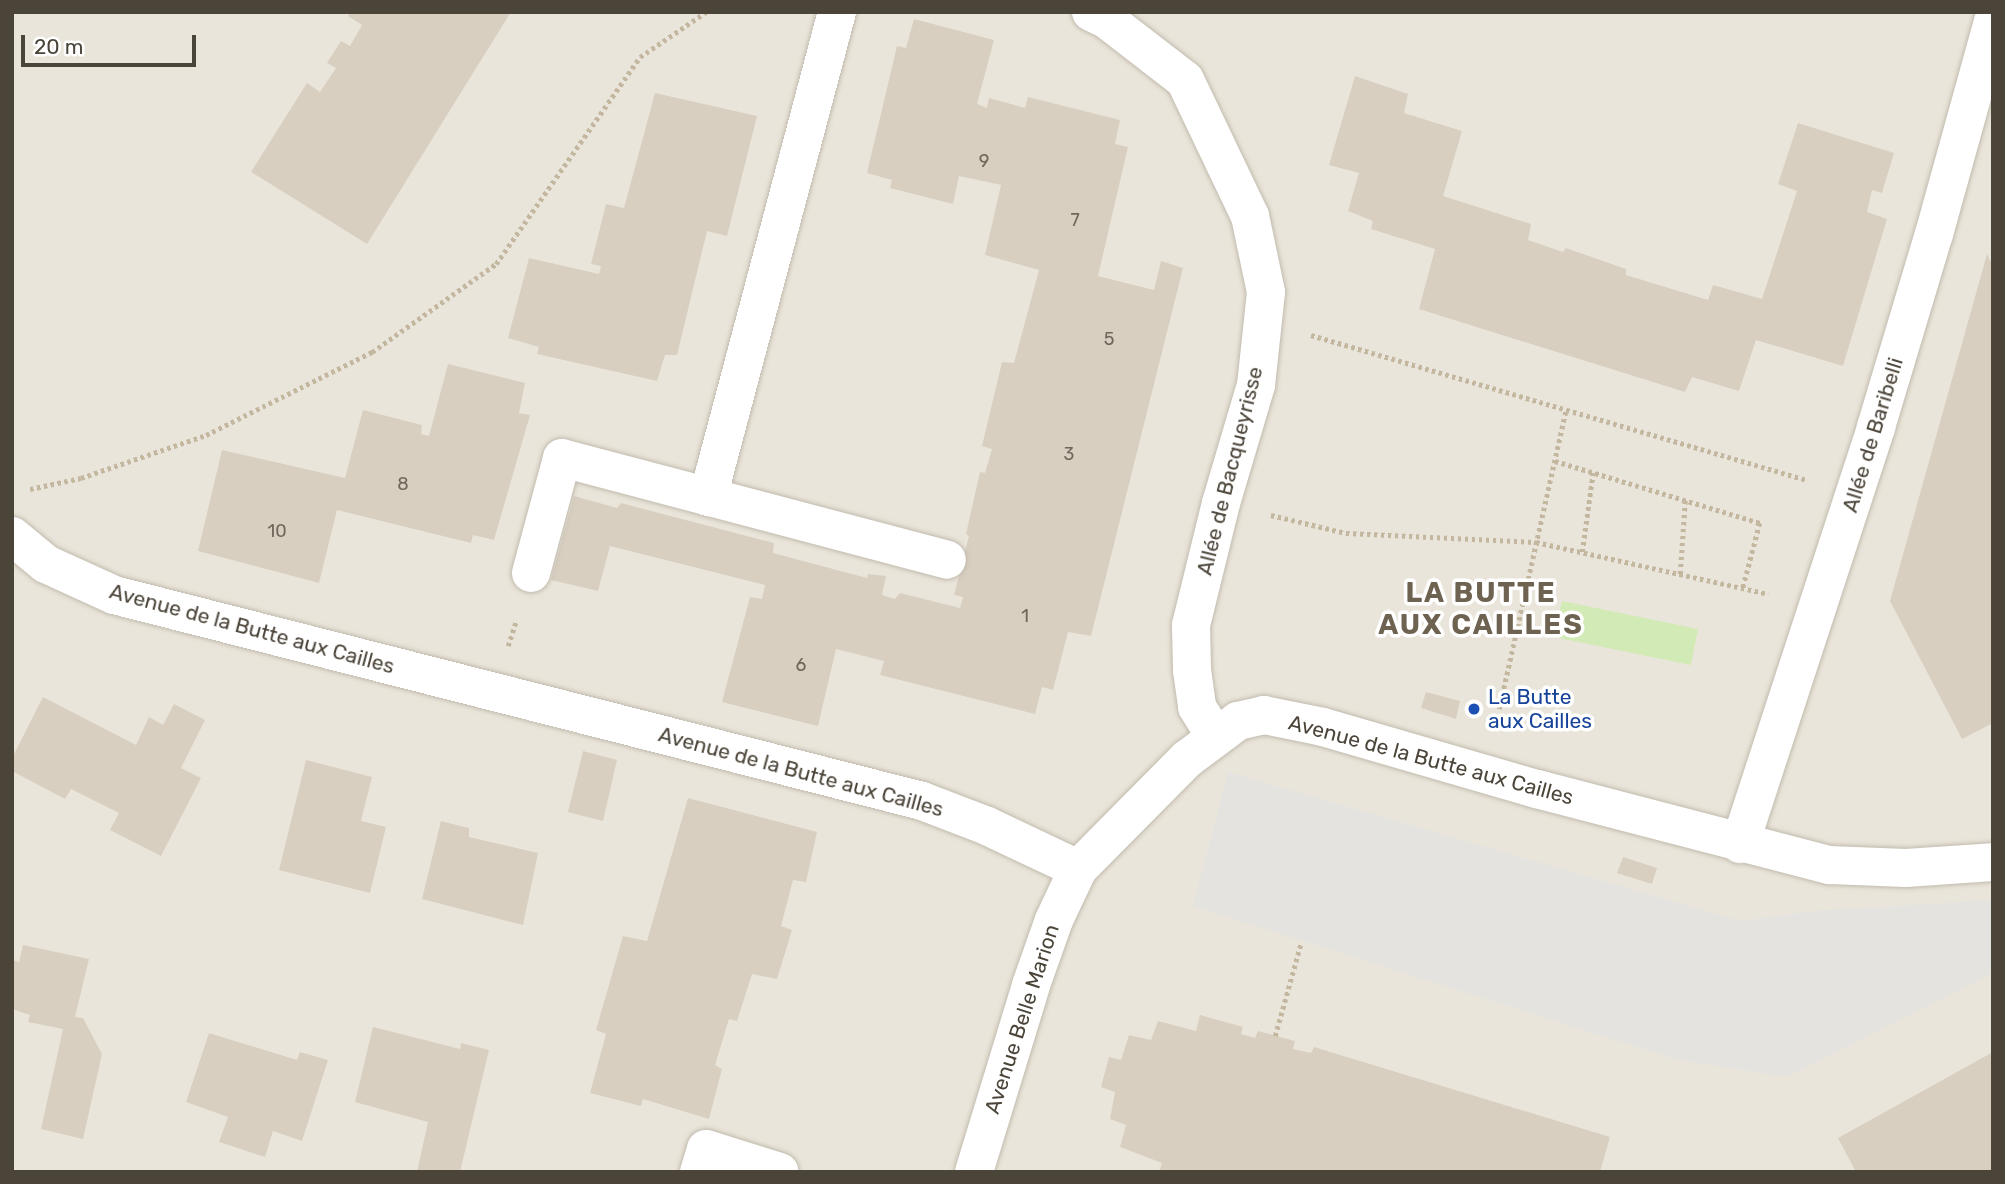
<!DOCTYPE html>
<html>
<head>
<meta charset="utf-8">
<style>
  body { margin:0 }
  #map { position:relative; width:2005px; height:1184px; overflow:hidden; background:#f6f3ec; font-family:Rubik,sans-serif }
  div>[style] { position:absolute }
  .residential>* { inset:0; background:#eae5da }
  .green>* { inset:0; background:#d2eab5 }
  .parking>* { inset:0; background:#e5e3e0 }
  .building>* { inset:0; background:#d8cfc1 }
  .path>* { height:4.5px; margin-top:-2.25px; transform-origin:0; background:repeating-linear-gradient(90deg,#c4b79f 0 3.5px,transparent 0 7px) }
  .roads { filter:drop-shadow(0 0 2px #c2bbae) drop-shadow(0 0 2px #c2bbae) }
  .minor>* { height:38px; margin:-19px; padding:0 19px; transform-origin:19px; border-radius:19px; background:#fff }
  .dots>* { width:19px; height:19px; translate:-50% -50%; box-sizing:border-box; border:4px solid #fff; border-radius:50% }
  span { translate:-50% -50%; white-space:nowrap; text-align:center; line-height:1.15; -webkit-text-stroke:7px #fff; paint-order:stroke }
  .number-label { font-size:18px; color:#6e675b }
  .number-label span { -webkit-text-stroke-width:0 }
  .street-label { font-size:21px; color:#4b4439 }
  .transit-label { font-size:21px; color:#164399 }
  .left { translate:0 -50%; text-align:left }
  .district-label { font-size:28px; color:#6e6250; font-weight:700; letter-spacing:2px }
  .frame { position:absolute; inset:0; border:14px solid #4b4439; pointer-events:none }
  .scale { position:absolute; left:21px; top:35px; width:175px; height:32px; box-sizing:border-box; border:4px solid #4b4439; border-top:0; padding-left:9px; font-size:21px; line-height:24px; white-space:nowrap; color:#4b4439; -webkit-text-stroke:5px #fff; paint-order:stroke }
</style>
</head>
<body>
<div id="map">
  <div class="residential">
    <div style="clip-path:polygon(12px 12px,1993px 12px,1993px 1172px,12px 1172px)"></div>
  </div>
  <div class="green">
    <div style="clip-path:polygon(1562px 601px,1698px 629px,1691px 665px,1554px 637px)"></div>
  </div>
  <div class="parking">
    <div style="clip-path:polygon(1228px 772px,1741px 921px,1814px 911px,1993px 900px,1993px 973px,1787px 1077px,1678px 1060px,1193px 906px)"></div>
  </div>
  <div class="building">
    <div style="clip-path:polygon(350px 12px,511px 12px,367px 244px,251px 172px,307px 83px,320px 92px,336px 68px,327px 63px,341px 41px,350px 46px,362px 25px,348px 16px)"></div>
    <div style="clip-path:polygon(914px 19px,994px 40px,977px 104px,987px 108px,989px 98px,1025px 108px,1028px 97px,1120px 120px,1115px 144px,1128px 147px,1098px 276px,1154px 290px,1161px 261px,1183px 268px,1091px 636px,1068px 632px,1053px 690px,1042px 687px,1035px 714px,880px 675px,884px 661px,836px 649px,818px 726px,722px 702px,750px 597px,762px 599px,765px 585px,610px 546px,598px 591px,551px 580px,574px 496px,617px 508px,621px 503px,774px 543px,773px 553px,867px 578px,868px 574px,886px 576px,882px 595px,895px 599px,900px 593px,960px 608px,963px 597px,954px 595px,969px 536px,966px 534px,980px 472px,985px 473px,992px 449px,982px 446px,1002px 362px,1014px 363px,1039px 270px,985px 255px,1001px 185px,959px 176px,953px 204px,890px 188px,892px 180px,867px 173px,897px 46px,906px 48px)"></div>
    <div style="clip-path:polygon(1355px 76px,1408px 94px,1404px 113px,1462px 131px,1443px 196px,1531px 224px,1528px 240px,1563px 252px,1566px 248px,1626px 269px,1626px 275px,1708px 300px,1713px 285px,1762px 299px,1797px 191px,1778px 184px,1798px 123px,1894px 153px,1882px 193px,1872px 190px,1867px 212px,1887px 219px,1843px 366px,1756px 340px,1739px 391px,1692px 377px,1685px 392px,1419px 309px,1435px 249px,1371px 229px,1373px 221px,1348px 211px,1359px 173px,1329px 165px)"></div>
    <div style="clip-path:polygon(655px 93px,757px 116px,727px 236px,707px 231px,677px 355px,665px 355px,657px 381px,537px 354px,539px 347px,508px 338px,529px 258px,599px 274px,601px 266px,591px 264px,606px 204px,624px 208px)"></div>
    <div style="clip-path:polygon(1987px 254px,1993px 266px,1993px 723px,1962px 739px,1890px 601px)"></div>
    <div style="clip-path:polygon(448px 364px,525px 383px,519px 413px,530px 415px,494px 540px,473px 535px,471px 543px,337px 510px,319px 583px,198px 551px,222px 450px,345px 478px,363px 410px,422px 425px,421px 434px,429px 436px)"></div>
    <div style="clip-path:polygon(1426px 692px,1460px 701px,1456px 719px,1421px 708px)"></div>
    <div style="clip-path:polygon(43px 697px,136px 745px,149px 717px,163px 725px,174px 704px,205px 720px,181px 768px,201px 778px,161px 856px,110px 830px,119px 813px,71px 789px,65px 799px,12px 771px,12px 758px)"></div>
    <div style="clip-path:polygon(583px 751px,617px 760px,603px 821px,568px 812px)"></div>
    <div style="clip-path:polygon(306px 760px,372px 777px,361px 821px,386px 827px,370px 893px,279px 870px)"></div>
    <div style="clip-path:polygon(688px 798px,817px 832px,806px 882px,793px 880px,781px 926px,792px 930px,777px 979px,752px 974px,737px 1021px,729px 1019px,715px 1065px,722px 1069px,709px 1119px,643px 1099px,641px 1106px,590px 1093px,606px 1034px,596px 1030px,623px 936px,647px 941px)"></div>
    <div style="clip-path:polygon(441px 821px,469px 828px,469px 837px,538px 853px,523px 925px,422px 899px)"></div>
    <div style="clip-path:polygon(1623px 857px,1657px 868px,1652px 884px,1617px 873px)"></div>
    <div style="clip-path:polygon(23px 945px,89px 959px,75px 1017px,83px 1018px,102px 1054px,83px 1139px,41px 1129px,63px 1029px,28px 1022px,30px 1015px,12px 1009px,12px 960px,19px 962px)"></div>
    <div style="clip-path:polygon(1200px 1015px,1243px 1027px,1241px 1034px,1255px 1038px,1258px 1031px,1295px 1041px,1293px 1049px,1311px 1053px,1314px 1047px,1610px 1137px,1600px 1172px,1159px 1172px,1162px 1163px,1120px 1147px,1126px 1125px,1110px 1119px,1115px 1092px,1101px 1087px,1109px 1057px,1121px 1060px,1129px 1035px,1151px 1040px,1158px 1021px,1196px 1031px)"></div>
    <div style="clip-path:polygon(373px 1027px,460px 1049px,461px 1043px,489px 1050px,460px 1172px,417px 1172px,428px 1122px,355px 1102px)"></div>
    <div style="clip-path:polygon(209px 1033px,297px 1060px,300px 1052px,328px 1060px,302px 1141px,273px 1131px,265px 1157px,219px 1142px,228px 1117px,186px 1102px)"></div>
    <div style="clip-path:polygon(1993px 1052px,1993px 1172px,1856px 1172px,1838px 1138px)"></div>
  </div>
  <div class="path">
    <div style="left:1311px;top:335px;width:517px;rotate:16.3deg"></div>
    <div style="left:1555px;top:461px;width:214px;rotate:16.8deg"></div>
    <div style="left:1760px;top:523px;width:67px;rotate:104.7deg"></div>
    <div style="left:30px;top:489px;width:52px;rotate:-12.2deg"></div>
    <div style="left:81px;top:478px;width:132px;rotate:-19deg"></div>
    <div style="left:206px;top:435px;width:186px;rotate:-26.6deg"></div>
    <div style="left:372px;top:352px;width:152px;rotate:-35.4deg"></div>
    <div style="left:496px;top:264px;width:252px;rotate:-55.2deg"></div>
    <div style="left:640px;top:57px;width:80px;rotate:-34.3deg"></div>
    <div style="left:1271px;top:515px;width:77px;rotate:13.5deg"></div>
    <div style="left:1346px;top:533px;width:190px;rotate:2.7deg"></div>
    <div style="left:1536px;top:542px;width:238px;rotate:12.6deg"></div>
    <div style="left:1582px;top:552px;width:80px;rotate:-82.1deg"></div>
    <div style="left:1680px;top:574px;width:74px;rotate:-86.1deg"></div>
    <div style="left:508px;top:646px;width:26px;rotate:-72deg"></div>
    <div style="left:1499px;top:709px;width:306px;rotate:-77.4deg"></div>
    <div style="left:1275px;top:1036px;width:97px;rotate:-74.4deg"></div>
  </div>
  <div class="roads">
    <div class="minor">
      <div style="left:1091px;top:12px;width:17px;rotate:25deg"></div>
      <div style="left:1106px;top:19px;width:100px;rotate:37.7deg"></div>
      <div style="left:1185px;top:80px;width:151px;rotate:64.5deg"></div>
      <div style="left:1250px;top:216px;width:78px;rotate:78.1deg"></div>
      <div style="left:1266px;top:292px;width:94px;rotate:96.1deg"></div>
      <div style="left:1256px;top:385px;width:123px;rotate:106.5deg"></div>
      <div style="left:1221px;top:503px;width:126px;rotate:103.8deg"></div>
      <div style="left:1191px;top:625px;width:45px;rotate:88.7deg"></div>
      <div style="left:1192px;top:670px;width:37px;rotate:82deg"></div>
      <div style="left:1197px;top:707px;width:34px;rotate:58deg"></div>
      <div style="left:708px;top:497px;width:502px;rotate:-75.11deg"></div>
      <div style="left:12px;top:536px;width:44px;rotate:39.5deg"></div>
      <div style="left:46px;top:564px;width:75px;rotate:24.5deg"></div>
      <div style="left:114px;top:595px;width:834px;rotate:14.3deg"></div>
      <div style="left:922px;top:801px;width:70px;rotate:21deg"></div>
      <div style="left:987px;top:826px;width:101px;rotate:25.3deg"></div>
      <div style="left:531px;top:573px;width:119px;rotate:-74.9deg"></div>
      <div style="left:562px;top:458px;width:398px;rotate:14.8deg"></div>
      <div style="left:1740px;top:844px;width:439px;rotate:-71.9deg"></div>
      <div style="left:1876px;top:427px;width:202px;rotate:-73.3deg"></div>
      <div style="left:1934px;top:234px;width:221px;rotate:-74.5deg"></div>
      <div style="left:699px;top:1172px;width:24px;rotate:-73deg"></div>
      <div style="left:706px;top:1149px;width:77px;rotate:17.3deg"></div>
      <div style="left:974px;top:1172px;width:195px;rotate:-73deg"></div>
      <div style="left:1031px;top:985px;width:69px;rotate:-70.5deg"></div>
      <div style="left:1054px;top:920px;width:56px;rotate:-64.8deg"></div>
      <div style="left:1078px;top:869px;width:155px;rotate:-45.3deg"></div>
      <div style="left:1187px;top:759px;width:64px;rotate:-36.7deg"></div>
      <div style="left:1238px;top:721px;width:27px;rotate:-13deg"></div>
      <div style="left:1264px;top:715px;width:60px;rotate:11.5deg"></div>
      <div style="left:1323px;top:727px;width:223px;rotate:16.2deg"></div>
      <div style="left:1537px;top:789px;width:302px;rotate:14.6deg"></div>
      <div style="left:1829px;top:865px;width:77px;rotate:2.2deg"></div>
      <div style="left:1906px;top:868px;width:87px;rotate:-3.9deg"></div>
    </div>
  </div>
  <div class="dots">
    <div style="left:1474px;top:709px;background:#1a4fb4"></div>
  </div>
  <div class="number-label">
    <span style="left:984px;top:161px">9</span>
    <span style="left:1075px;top:220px">7</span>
    <span style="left:1109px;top:339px">5</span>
    <span style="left:1069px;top:454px">3</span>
    <span style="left:403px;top:484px">8</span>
    <span style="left:277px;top:531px">10</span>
    <span style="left:1025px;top:616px">1</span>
    <span style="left:801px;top:665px">6</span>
  </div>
  <div class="street-label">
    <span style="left:1873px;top:435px;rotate:-73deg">Allée de Baribelli</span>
    <span style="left:1230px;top:471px;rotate:-76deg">Allée de Bacqueyrisse</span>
    <span style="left:252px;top:629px;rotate:15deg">Avenue de la Butte aux Cailles</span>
    <span style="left:1431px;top:760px;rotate:15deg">Avenue de la Butte aux Cailles</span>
    <span style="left:801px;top:772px;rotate:15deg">Avenue de la Butte aux Cailles</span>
    <span style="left:1022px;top:1019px;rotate:-72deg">Avenue Belle Marion</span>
  </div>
  <div class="transit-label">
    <span class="left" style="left:1488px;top:709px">La Butte<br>aux Cailles</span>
  </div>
  <div class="district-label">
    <span style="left:1481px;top:609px">LA BUTTE<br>AUX CAILLES</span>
  </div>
  <div class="frame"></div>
  <div class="scale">20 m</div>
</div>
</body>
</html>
